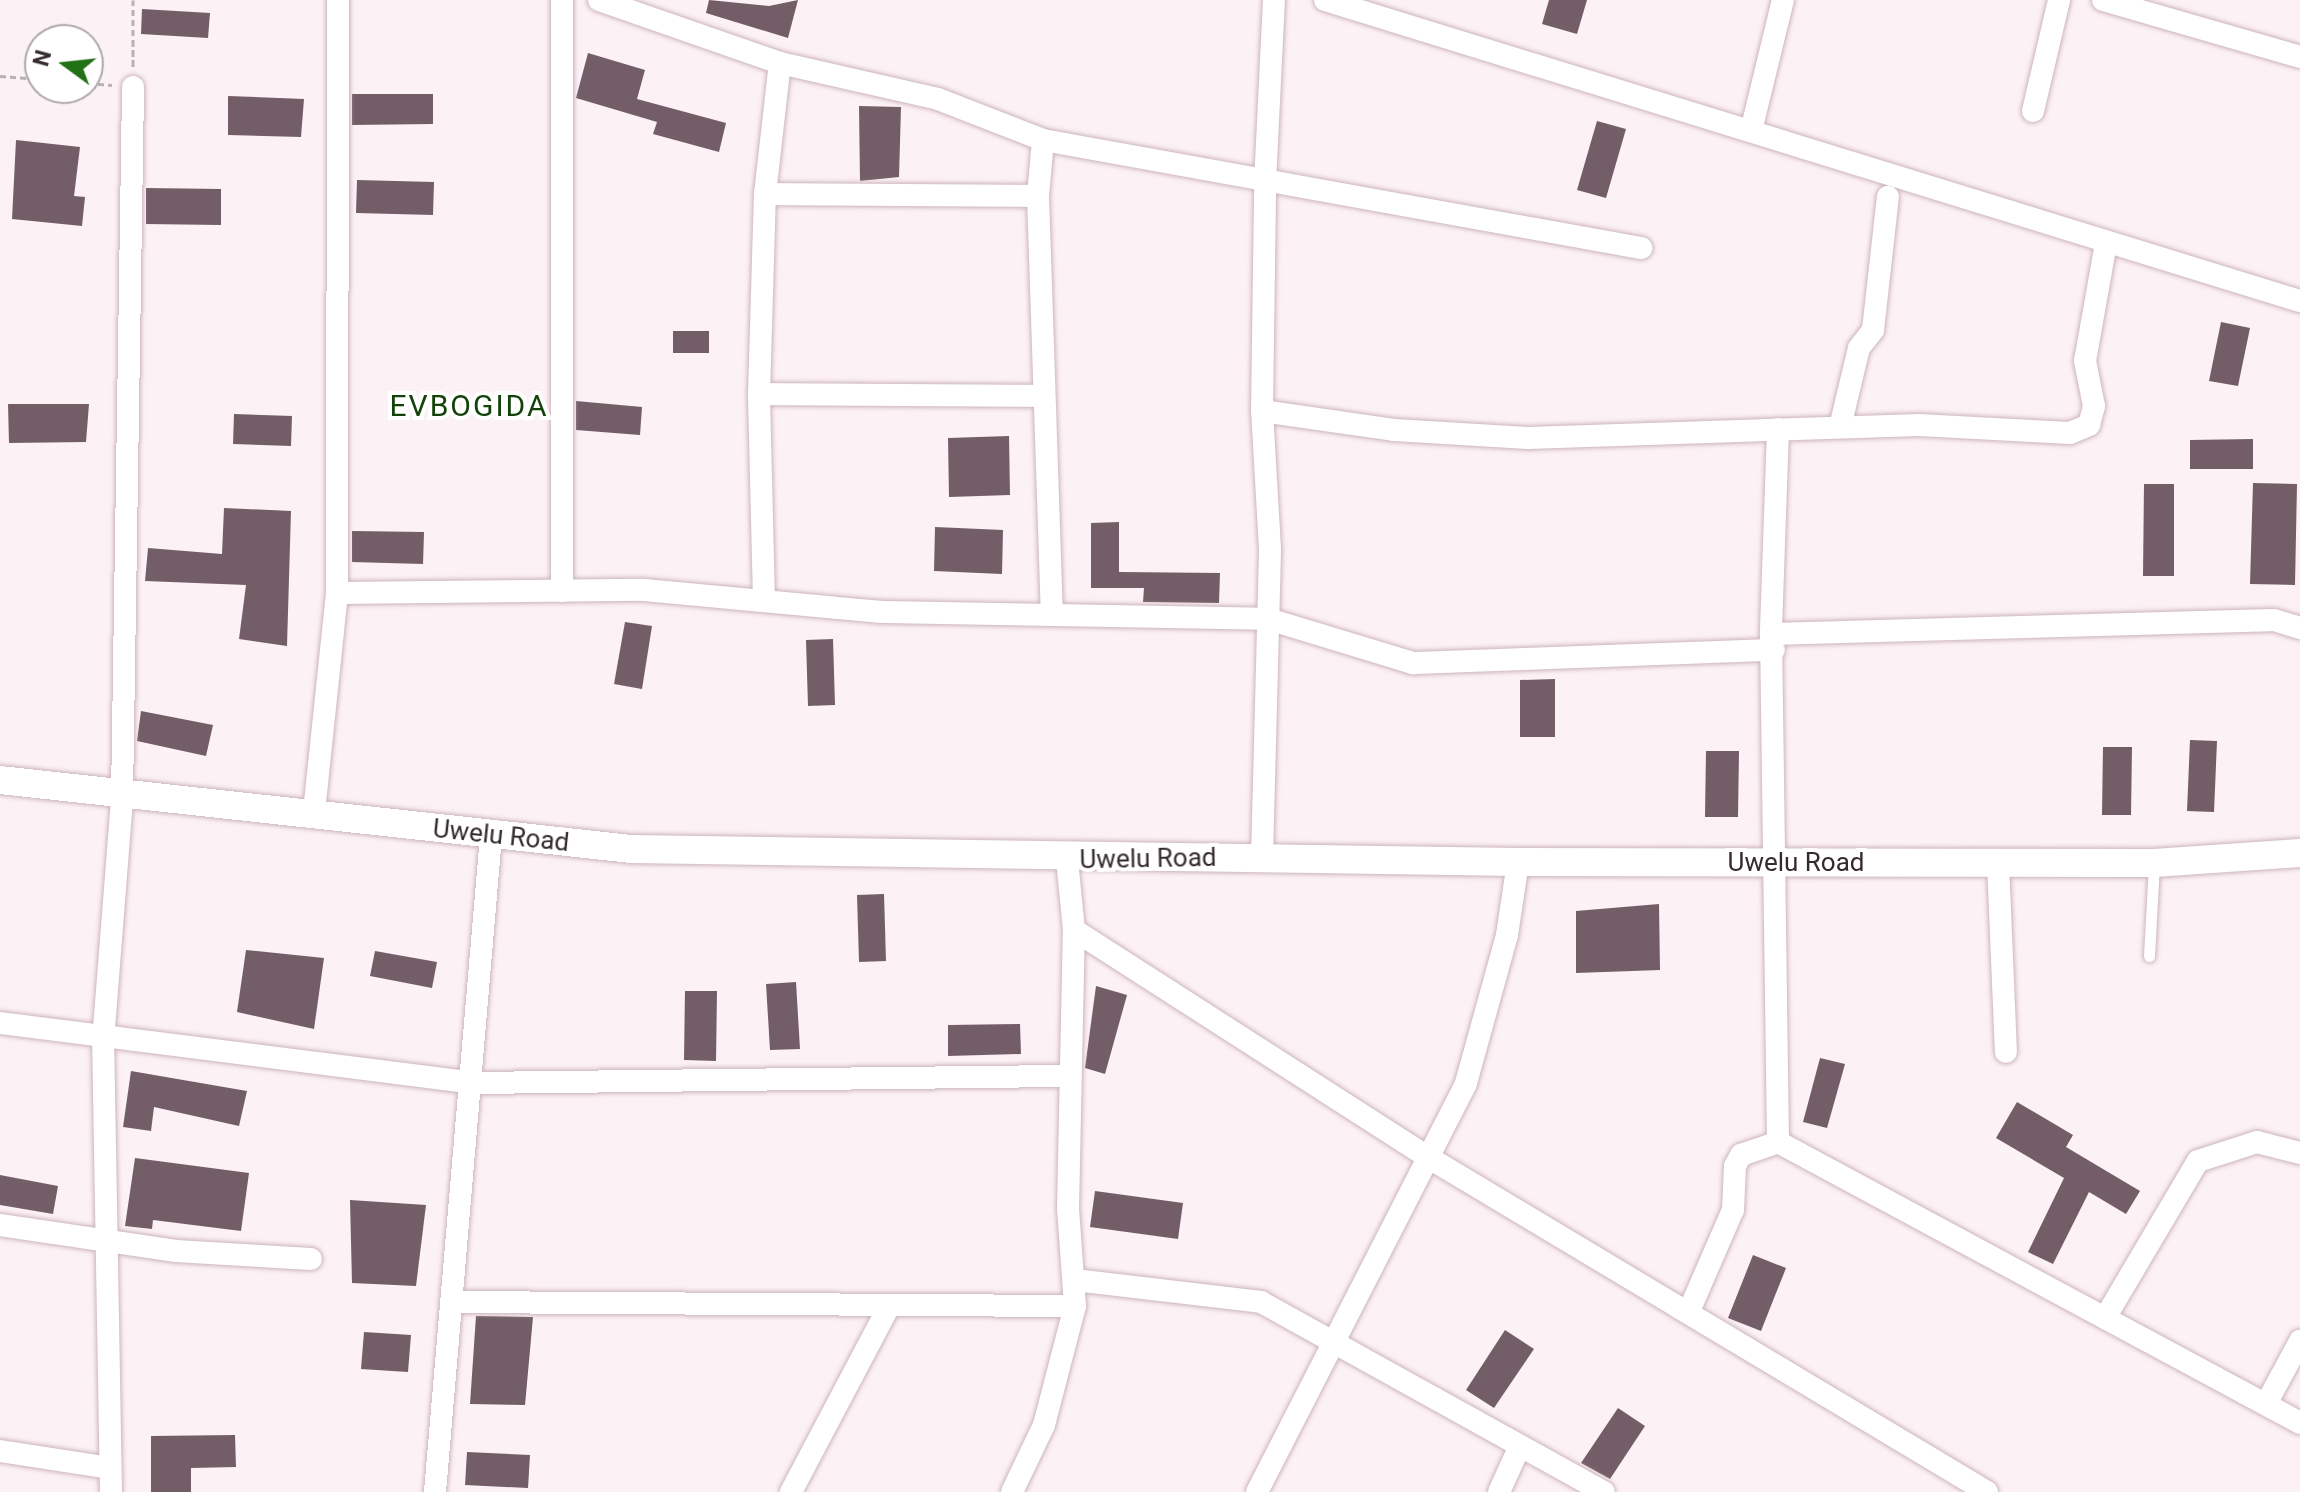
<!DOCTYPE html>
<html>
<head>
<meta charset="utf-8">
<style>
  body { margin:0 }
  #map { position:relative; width:2300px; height:1492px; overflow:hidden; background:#fcf1f5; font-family:Roboto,sans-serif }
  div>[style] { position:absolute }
  .building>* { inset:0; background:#735e67 }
  .path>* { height:3px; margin-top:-1.5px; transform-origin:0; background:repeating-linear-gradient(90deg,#baafb3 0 6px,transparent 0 10px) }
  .roads { filter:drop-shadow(0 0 2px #cdb4be) drop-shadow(0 0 2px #cdb4be) }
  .service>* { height:11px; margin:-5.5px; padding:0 5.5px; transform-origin:5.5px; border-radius:5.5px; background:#fff }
  .minor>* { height:22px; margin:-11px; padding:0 11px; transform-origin:11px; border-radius:11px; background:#fff }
  .tertiary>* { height:28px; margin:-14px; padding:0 14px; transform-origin:14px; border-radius:14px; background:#fff }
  span { translate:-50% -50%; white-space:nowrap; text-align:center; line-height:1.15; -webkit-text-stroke:8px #fff; paint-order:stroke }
  .street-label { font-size:26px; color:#352b2f }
  .quarter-label { font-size:30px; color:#13430a; letter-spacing:2px }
  .north { position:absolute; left:24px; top:24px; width:80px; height:80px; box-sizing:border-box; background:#fff; border:2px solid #aeaaac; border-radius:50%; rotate:285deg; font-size:22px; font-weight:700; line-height:32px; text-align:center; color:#352b2f }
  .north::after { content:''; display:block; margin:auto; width:28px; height:36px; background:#237116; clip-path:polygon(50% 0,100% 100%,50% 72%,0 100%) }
</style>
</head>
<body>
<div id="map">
  <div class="building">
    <div style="clip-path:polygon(709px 0,769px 6px,798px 0,788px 38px,706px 13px)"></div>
    <div style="clip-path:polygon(1549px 0,1587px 0,1577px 34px,1542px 24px)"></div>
    <div style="clip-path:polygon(142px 9px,210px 13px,208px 38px,141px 34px)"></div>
    <div style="clip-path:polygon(588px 53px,645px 70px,637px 99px,726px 123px,719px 152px,653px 134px,657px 122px,576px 98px)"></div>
    <div style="clip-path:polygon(352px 94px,433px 94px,433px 124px,352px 125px)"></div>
    <div style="clip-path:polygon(228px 96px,304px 99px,301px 137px,228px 135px)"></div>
    <div style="clip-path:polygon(859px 106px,901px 107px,899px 177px,860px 181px)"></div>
    <div style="clip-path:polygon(1597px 121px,1626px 129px,1606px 198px,1577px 190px)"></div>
    <div style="clip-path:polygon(16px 140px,80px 147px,74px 196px,85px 197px,82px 226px,12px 219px)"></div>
    <div style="clip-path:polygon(357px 180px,434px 182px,433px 215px,356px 213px)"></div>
    <div style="clip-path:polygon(146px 188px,221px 189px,221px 225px,146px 224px)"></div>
    <div style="clip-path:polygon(2221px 322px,2250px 328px,2238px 386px,2209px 381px)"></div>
    <div style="clip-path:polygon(673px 331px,709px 331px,709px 353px,673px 353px)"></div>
    <div style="clip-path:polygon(576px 401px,642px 407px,640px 435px,576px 430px)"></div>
    <div style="clip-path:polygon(8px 404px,89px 404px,86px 442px,9px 443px)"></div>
    <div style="clip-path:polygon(234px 414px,292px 416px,291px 446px,233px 444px)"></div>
    <div style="clip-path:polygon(1009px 436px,1010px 495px,949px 497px,948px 438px)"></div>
    <div style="clip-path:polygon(2253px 439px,2253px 469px,2190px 469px,2190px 440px)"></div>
    <div style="clip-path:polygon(2253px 483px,2297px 484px,2295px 585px,2250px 584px)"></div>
    <div style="clip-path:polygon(2144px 484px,2174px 484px,2174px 576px,2143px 576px)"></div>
    <div style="clip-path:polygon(224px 508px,291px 511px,287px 646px,239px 639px,246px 585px,145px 581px,148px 548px,222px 554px)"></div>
    <div style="clip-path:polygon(1119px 522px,1119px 572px,1220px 573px,1219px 603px,1143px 602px,1144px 588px,1091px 588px,1091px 523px)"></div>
    <div style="clip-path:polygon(935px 527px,1003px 530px,1002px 574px,934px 571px)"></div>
    <div style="clip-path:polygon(352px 531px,424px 532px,423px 564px,352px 562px)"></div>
    <div style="clip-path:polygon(625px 622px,652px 626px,642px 689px,614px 684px)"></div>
    <div style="clip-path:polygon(833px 639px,835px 705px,808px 706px,806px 640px)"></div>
    <div style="clip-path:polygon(1555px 679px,1555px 737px,1520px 737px,1520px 680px)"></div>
    <div style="clip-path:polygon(141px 711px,213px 725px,206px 756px,137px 741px)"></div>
    <div style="clip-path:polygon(2190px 740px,2217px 741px,2214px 812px,2187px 811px)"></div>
    <div style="clip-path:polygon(2103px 747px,2132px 747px,2131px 815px,2102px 815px)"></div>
    <div style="clip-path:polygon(1706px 751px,1739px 751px,1738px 817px,1705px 817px)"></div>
    <div style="clip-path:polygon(884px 894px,886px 961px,859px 962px,857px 895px)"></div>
    <div style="clip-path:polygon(1659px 904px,1660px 970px,1576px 973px,1576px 911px)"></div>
    <div style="clip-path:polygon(246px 950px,324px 958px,314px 1029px,237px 1012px)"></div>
    <div style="clip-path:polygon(375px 951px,437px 962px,432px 988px,370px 976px)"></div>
    <div style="clip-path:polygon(796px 982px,800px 1049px,770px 1050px,766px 984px)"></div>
    <div style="clip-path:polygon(1096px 986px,1127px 995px,1105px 1074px,1085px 1068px)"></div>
    <div style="clip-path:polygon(685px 991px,717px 991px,716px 1061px,684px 1060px)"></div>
    <div style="clip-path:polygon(1020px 1024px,1021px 1054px,948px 1056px,948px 1025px)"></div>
    <div style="clip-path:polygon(1820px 1058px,1845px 1064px,1827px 1128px,1803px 1122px)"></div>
    <div style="clip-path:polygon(131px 1071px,247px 1091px,239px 1126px,154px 1107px,151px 1131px,123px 1127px)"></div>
    <div style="clip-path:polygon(2017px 1102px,2073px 1135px,2066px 1147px,2140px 1191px,2126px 1214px,2089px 1192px,2053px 1264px,2028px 1252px,2064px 1178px,1996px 1138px)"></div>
    <div style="clip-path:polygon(135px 1158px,249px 1173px,241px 1231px,153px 1220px,152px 1229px,125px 1226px)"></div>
    <div style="clip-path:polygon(0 1175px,58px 1186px,53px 1214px,0 1205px)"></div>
    <div style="clip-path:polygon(1095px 1191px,1183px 1203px,1178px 1239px,1090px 1227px)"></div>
    <div style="clip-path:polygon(350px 1200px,426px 1205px,416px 1286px,352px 1283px)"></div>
    <div style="clip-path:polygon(1753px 1255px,1786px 1268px,1761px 1331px,1728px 1318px)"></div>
    <div style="clip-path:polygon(476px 1316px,533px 1317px,525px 1405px,470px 1404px)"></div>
    <div style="clip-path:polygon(1505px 1330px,1534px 1349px,1494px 1408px,1466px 1390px)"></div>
    <div style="clip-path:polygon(364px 1332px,411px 1335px,408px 1372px,361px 1369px)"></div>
    <div style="clip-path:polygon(1618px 1408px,1645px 1426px,1610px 1479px,1581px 1463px)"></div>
    <div style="clip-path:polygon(235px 1435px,236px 1467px,191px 1468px,191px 1492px,151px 1492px,151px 1436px)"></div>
    <div style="clip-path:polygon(467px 1452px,530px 1455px,528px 1488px,465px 1485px)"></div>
  </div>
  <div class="path">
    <div style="left:133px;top:0;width:68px;rotate:90deg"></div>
    <div style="left:0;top:76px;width:40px;rotate:4.3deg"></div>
    <div style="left:88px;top:83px;width:24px;rotate:5deg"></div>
  </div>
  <div class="roads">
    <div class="service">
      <div style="left:2149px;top:956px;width:91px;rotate:-86.9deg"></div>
    </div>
    <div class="minor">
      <div style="left:562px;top:0;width:591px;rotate:90deg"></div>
      <div style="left:599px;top:0;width:192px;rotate:19.2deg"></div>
      <div style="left:780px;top:63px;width:162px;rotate:12.8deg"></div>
      <div style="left:938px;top:99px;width:113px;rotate:21.3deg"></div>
      <div style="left:1043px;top:140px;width:608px;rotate:10.24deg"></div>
      <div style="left:1325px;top:0;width:1020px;rotate:17.16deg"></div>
      <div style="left:2103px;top:0;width:205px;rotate:16.1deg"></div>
      <div style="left:2033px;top:111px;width:114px;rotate:-76.8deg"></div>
      <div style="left:1751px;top:131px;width:135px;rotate:-76.3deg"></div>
      <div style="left:1043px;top:140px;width:56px;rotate:95.1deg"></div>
      <div style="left:1038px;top:196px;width:419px;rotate:88.1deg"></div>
      <div style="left:765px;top:194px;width:273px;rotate:0.4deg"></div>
      <div style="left:759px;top:394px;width:285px;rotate:0.4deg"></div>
      <div style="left:1262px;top:411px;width:133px;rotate:8.2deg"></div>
      <div style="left:1394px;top:430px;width:134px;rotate:3.4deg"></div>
      <div style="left:1528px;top:438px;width:391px;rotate:-1.9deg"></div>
      <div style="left:1919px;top:425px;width:151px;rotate:3deg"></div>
      <div style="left:2070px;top:433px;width:21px;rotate:-23deg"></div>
      <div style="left:2089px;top:425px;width:20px;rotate:-75deg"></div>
      <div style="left:2094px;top:406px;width:46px;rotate:-101.3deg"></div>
      <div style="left:2085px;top:361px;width:120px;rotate:-79.9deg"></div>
      <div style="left:1840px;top:427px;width:81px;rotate:-76.5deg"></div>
      <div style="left:1859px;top:348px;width:23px;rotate:-52deg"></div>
      <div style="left:1873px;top:330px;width:134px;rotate:-83.6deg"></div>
      <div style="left:1778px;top:429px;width:205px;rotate:92deg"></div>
      <div style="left:1771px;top:634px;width:508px;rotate:89.21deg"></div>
      <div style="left:1778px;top:1142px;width:593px;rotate:28.29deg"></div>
      <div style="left:337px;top:593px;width:307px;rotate:-0.6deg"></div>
      <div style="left:644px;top:590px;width:239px;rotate:5.3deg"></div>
      <div style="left:882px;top:612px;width:386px;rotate:1deg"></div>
      <div style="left:1268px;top:619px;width:152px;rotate:16.9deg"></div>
      <div style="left:1413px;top:663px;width:361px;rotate:-2.1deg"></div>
      <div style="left:764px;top:601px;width:207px;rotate:-91.4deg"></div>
      <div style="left:759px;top:394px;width:200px;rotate:-88.3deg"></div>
      <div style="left:765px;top:194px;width:132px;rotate:-83.5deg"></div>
      <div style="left:1771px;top:634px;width:503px;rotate:-1.59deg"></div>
      <div style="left:2274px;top:620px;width:27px;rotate:17deg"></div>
      <div style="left:314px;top:812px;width:220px;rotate:-84deg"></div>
      <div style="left:337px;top:593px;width:593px;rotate:-89.9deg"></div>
      <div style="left:1262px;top:857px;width:308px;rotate:-88.5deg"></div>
      <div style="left:1270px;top:549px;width:138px;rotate:-93.3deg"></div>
      <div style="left:1262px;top:411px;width:228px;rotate:-89.2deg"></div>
      <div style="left:1265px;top:183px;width:183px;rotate:-87.2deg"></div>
      <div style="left:1998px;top:863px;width:189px;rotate:87.6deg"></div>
      <div style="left:1074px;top:930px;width:424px;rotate:32.7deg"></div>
      <div style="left:1431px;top:1159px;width:648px;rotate:30.92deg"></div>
      <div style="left:0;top:1023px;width:476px;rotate:7.2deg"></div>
      <div style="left:472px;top:1083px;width:594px;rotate:-0.68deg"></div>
      <div style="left:0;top:1225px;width:178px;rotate:8.4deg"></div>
      <div style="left:176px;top:1251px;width:135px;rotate:3.4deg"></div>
      <div style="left:1075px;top:1280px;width:187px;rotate:6.7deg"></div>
      <div style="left:1261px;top:1302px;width:392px;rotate:29deg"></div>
      <div style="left:451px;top:1302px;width:624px;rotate:0.37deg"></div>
      <div style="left:1689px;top:1311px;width:110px;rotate:-66.5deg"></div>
      <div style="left:1733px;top:1210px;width:44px;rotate:-87.4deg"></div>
      <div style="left:1735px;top:1166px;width:13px;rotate:-61deg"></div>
      <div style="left:1741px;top:1155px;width:39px;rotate:-19deg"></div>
      <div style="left:2105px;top:1318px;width:182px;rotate:-59.4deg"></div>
      <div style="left:2198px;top:1161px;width:62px;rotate:-17.9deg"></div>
      <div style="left:2257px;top:1142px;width:44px;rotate:14.3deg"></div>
      <div style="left:2266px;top:1404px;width:72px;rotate:-61.6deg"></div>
      <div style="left:0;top:1451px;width:111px;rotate:8.8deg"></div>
      <div style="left:111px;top:1492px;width:451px;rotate:-91deg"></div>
      <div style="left:103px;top:1041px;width:244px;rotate:-85.5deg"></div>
      <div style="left:122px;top:798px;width:711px;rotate:-89.11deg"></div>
      <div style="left:435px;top:1492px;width:658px;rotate:-85.12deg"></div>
      <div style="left:791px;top:1492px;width:210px;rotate:-62.2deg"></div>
      <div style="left:1012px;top:1492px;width:74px;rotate:-64.5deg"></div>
      <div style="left:1044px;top:1425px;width:123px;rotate:-75.4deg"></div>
      <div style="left:1075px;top:1306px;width:97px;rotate:-94.1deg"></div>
      <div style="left:1068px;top:1209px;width:279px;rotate:-88.8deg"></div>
      <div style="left:1074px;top:930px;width:70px;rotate:-95.7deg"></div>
      <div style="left:1257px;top:1492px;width:459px;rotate:-62.9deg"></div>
      <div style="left:1466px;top:1083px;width:154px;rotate:-74.5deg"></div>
      <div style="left:1507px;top:935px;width:74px;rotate:-81.4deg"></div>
      <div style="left:1499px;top:1492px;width:48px;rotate:-65.6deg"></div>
    </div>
    <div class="tertiary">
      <div style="left:0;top:780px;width:635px;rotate:6.24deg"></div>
      <div style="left:631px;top:849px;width:887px;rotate:0.84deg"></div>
      <div style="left:1518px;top:862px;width:636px;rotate:0.09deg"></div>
      <div style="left:2154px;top:863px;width:146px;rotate:-3.9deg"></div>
    </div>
  </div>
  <div class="street-label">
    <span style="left:501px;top:836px;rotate:6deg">Uwelu Road</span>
    <span style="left:1148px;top:859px;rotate:-1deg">Uwelu Road</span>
    <span style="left:1796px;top:863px">Uwelu Road</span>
  </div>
  <div class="quarter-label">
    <span style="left:469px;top:406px">EVBOGIDA</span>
  </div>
  <div class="north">N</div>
</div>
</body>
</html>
